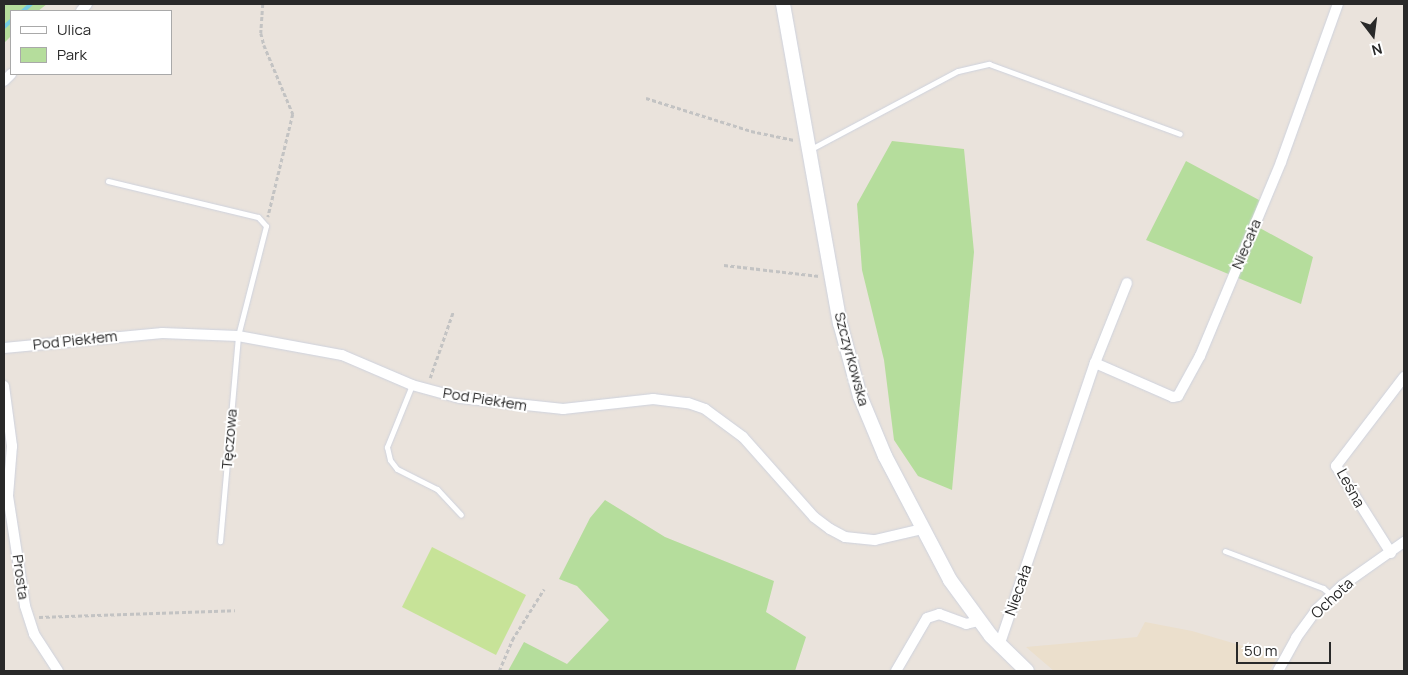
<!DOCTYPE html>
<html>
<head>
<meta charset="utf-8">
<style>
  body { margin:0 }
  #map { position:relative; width:1408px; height:675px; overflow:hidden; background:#eae3dc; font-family:Manrope,sans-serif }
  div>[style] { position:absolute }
  .education>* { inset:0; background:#ebdfcc }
  .green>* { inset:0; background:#b5dd9c }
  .pitch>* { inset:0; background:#c7e398 }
  .stream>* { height:4px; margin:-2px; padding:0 2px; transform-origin:2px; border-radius:2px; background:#76cde5 }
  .path>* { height:2.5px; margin-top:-1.25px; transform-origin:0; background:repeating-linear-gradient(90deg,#c3c3c3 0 4px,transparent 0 6.5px) }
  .roads { filter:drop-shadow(0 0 1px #ced2dd) drop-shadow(0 0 1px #ced2dd) }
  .service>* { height:5px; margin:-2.5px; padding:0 2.5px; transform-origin:2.5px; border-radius:2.5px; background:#fff }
  .minor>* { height:10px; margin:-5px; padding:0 5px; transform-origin:5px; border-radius:5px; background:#fff }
  .secondary>* { height:14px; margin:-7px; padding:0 7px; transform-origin:7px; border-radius:7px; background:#fff }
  span { translate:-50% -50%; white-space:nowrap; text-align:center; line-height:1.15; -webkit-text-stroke:4px #fff; paint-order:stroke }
  .street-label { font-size:15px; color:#292929 }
  .frame { position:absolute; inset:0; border:5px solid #292929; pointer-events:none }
  .legend { position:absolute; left:10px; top:10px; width:162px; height:65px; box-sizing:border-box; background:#fff; border:1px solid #a9a9a9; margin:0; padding:6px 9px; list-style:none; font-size:15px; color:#292929 }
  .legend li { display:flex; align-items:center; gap:10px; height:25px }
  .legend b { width:25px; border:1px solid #a9a9a9 }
  .north { position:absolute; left:1348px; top:10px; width:50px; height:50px; -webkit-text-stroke:4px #fff; paint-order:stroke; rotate:165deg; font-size:14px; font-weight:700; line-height:20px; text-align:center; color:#292929 }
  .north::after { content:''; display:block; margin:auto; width:18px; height:22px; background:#292929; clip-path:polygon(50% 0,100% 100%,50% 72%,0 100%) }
  .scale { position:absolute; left:1236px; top:642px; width:95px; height:22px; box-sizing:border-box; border:2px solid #292929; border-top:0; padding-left:6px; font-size:15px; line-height:18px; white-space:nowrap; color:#292929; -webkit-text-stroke:4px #fff; paint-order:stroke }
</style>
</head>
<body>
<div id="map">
  <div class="education">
    <div style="clip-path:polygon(1145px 622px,1192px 631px,1277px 656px,1270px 671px,1054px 671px,1026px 647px,1137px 637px)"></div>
  </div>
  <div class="green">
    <div style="clip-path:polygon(4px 4px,47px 4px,38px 11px,11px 11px,11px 36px,4px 43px)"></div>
    <div style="clip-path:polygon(892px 141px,964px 149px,974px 252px,952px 490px,918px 476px,894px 440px,884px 360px,862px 270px,857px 204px)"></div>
    <div style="clip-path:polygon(1186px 161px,1259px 200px,1258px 227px,1313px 257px,1301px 304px,1146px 240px)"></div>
    <div style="clip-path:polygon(605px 500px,665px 537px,774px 581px,766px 612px,806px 637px,795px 671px,508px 671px,524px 642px,567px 664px,609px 620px,577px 586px,559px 579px,590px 518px)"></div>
  </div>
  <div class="pitch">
    <div style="clip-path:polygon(432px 547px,526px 595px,496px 655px,402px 607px)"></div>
  </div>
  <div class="stream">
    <div style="left:23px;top:11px;width:11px;rotate:-41deg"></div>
    <div style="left:4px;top:27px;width:9px;rotate:-41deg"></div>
  </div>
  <div class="path">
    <div style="left:263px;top:4px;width:29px;rotate:94deg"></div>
    <div style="left:261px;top:33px;width:12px;rotate:76deg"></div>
    <div style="left:264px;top:45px;width:75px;rotate:67.2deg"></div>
    <div style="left:293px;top:114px;width:106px;rotate:103.6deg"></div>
    <div style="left:646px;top:98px;width:110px;rotate:17.4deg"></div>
    <div style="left:751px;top:131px;width:44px;rotate:11.8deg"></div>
    <div style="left:724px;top:265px;width:96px;rotate:6.6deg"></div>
    <div style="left:430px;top:378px;width:70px;rotate:-70.8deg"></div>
    <div style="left:39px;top:617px;width:196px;rotate:-2deg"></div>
    <div style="left:499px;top:671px;width:34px;rotate:-67deg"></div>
    <div style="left:512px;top:640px;width:60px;rotate:-57.9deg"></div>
  </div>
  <div class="roads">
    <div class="service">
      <div style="left:811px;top:149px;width:166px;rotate:-28deg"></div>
      <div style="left:958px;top:71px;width:32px;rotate:-13deg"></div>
      <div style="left:989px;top:64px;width:203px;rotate:20.1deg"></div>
      <div style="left:108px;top:181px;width:154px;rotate:13.5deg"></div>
      <div style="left:258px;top:217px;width:12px;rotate:48deg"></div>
      <div style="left:266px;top:226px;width:114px;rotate:104.3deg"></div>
      <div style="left:238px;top:336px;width:206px;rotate:95deg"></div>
      <div style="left:412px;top:385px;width:67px;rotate:112deg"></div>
      <div style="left:387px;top:447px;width:13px;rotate:77deg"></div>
      <div style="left:390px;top:460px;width:11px;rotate:52deg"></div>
      <div style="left:397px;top:469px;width:45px;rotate:26.6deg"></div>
      <div style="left:437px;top:489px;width:35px;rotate:47deg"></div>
      <div style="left:1225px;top:551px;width:105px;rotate:20.7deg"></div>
      <div style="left:1323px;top:588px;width:11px;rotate:41deg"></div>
    </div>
    <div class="minor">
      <div style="left:81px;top:11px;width:9px;rotate:-49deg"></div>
      <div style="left:4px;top:81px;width:10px;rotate:-45deg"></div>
      <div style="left:4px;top:348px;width:159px;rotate:-5.4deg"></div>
      <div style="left:162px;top:333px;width:76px;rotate:2.3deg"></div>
      <div style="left:238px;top:336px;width:106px;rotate:10.4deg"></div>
      <div style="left:342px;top:355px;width:76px;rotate:23.2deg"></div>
      <div style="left:412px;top:385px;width:50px;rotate:15.2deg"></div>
      <div style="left:460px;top:398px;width:104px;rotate:6.1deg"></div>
      <div style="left:563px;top:409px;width:91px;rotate:-6.3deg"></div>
      <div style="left:653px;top:399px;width:35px;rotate:7deg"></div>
      <div style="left:688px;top:403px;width:18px;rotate:19deg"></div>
      <div style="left:705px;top:409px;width:47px;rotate:36.4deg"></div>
      <div style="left:743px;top:437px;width:107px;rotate:48.4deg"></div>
      <div style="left:814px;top:517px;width:20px;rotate:37deg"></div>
      <div style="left:830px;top:529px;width:17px;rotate:28deg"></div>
      <div style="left:845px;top:537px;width:30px;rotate:6deg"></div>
      <div style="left:875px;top:540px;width:48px;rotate:-13.2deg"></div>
      <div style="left:1095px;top:363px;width:86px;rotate:-68.2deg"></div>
      <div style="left:4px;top:386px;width:61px;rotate:82.4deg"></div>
      <div style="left:12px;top:446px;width:50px;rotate:94.6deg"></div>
      <div style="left:8px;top:496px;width:111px;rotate:81.2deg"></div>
      <div style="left:25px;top:606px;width:29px;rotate:72deg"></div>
      <div style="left:34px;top:634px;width:44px;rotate:57deg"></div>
      <div style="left:1391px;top:553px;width:103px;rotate:-122.3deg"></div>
      <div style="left:1336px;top:466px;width:112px;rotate:-52.6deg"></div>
      <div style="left:999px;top:646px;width:299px;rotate:-71.3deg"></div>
      <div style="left:1095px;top:363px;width:85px;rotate:23.6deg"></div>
      <div style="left:1173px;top:397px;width:5px;rotate:-11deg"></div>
      <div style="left:1178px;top:396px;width:46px;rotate:-61.2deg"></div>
      <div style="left:1200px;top:356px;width:210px;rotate:-67.3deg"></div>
      <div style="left:1281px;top:162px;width:168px;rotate:-70.2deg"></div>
      <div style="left:896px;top:671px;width:61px;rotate:-59.7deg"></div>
      <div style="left:927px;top:618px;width:13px;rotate:-18deg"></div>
      <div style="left:939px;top:614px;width:29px;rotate:20deg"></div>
      <div style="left:966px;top:624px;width:12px;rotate:-14deg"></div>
      <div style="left:1278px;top:671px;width:38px;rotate:-61deg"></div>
      <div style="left:1296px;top:638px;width:36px;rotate:-54deg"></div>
      <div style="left:1317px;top:609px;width:35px;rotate:-43deg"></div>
      <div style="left:1343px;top:585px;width:75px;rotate:-35.2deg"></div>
    </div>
    <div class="secondary">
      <div style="left:783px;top:4px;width:324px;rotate:79.9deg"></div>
      <div style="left:840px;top:323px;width:76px;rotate:74.7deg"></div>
      <div style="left:860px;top:396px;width:65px;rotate:67.4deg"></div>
      <div style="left:885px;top:456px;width:140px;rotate:62.3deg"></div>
      <div style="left:950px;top:580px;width:69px;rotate:53.8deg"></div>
      <div style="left:991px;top:636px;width:50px;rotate:44.2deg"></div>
    </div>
  </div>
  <div class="street-label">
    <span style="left:1246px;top:244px;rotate:-67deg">Niecała</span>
    <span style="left:75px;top:340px;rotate:-6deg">Pod Piekłem</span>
    <span style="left:852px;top:359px;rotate:75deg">Szczyrkowska</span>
    <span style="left:485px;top:399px;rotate:9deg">Pod Piekłem</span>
    <span style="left:229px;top:439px;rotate:-85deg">Tęczowa</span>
    <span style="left:1351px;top:488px;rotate:61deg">Leśna</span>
    <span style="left:21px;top:577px;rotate:82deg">Prosta</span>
    <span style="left:1018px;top:590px;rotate:-71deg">Niecała</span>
    <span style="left:1332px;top:598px;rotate:-43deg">Ochota</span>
  </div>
  <div class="frame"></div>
  <ul class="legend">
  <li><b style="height:6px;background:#fff"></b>Ulica</li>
  <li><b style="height:14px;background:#b5dd9c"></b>Park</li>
  </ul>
  <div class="north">N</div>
  <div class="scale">50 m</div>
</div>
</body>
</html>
